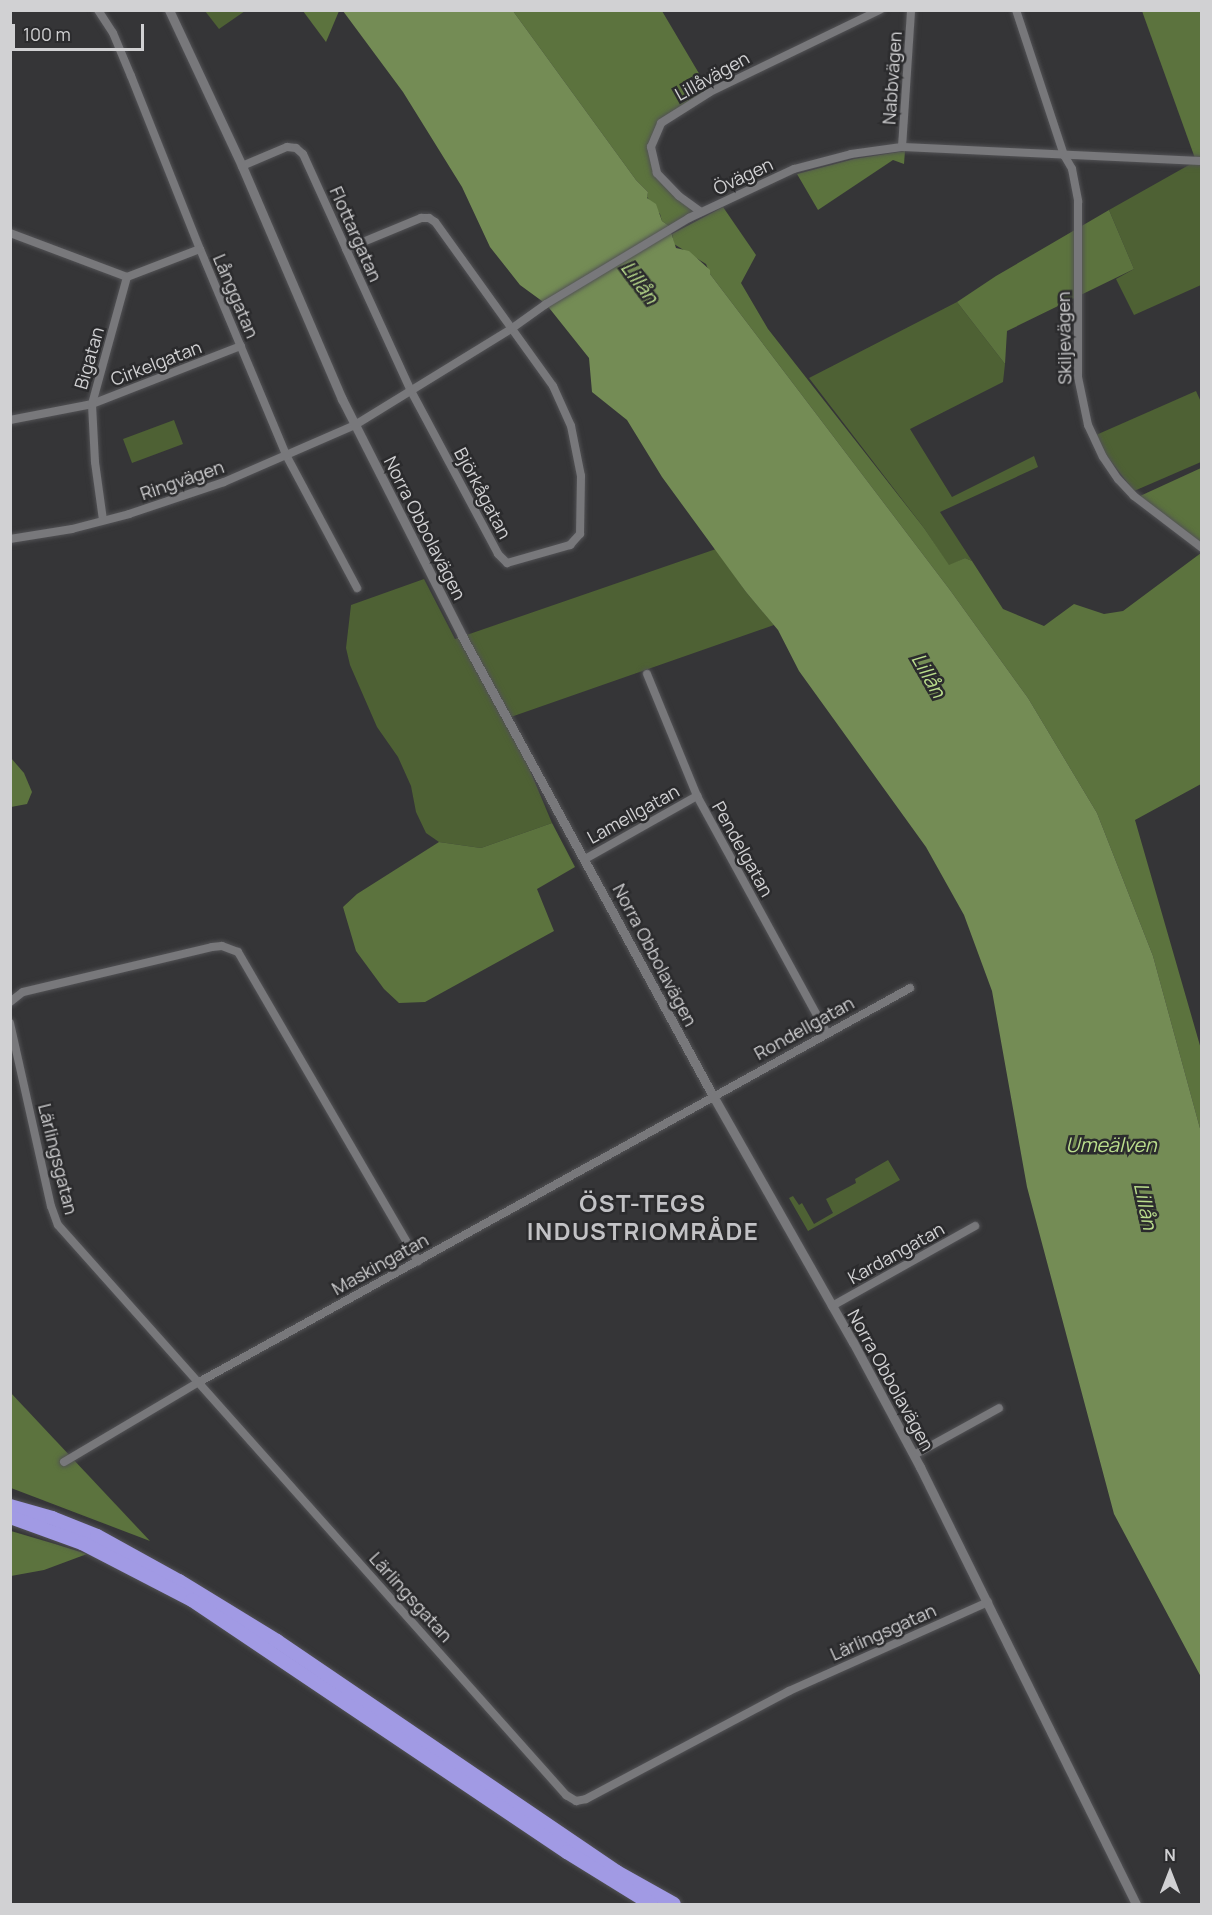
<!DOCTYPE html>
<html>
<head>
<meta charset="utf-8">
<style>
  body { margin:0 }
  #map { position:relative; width:1212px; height:1915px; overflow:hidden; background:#353537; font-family:Manrope,sans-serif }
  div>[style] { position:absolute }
  .green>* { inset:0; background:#4e6134 }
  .forest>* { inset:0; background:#5c733e }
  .water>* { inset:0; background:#748c55 }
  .roads { filter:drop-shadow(0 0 2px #525255) drop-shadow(0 0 2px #525255) }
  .minor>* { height:8px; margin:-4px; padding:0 4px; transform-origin:4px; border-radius:4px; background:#78787b }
  .tertiary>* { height:9px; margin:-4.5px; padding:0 4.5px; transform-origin:4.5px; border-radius:4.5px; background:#78787b }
  .trunk>* { height:14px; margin:-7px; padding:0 7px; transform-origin:7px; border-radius:7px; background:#a19ae4 }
  span { translate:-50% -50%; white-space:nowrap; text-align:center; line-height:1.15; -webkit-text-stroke:5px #2b2b2d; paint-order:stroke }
  .street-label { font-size:18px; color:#d1d1d3 }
  .water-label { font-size:20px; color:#bbde8d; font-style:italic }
  .district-label { font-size:24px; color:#c2c2c5; font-weight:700; letter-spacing:1.5px }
  .frame { position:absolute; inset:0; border:12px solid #d1d1d3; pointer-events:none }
  .north { position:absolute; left:1140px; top:1843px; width:60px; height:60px; -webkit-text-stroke:4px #2b2b2d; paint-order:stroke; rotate:0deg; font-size:16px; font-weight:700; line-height:24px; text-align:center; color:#d1d1d3 }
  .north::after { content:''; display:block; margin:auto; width:21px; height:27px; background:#d1d1d3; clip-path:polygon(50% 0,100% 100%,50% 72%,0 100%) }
  .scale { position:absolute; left:12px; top:24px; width:132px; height:27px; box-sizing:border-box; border:3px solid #d1d1d3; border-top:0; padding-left:8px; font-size:18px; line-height:21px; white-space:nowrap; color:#d1d1d3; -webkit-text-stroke:4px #2b2b2d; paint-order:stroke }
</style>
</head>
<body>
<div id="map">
  <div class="green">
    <div style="clip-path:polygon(205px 11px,245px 11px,219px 29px)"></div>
    <div style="clip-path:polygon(1196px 161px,1201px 161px,1201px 285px,1134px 315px,1116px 279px,1134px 269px,1109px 210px)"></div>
    <div style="clip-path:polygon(957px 302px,1005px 364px,1003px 382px,910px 429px,952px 497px,1034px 456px,1038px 467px,940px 512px,972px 561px,965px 558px,949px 566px,924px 528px,809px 378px)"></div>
    <div style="clip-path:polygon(1196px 391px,1201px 402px,1201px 462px,1134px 491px,1106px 455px,1096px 435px)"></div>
    <div style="clip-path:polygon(174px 420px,183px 444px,132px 463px,123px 439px)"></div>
    <div style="clip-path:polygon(716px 549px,746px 592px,774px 625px,508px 718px,552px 823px,481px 848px,439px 842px,426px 833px,416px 812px,411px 786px,398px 757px,377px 727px,350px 665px,346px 648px,351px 605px,424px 579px,455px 639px)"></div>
    <div style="clip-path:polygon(888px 1160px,900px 1180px,808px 1231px,789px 1198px,793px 1196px,799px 1205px,802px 1203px,814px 1224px,833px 1213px,826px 1199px,856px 1183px,855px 1179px)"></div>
  </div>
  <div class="forest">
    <div style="clip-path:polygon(303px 11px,339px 11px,326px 42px)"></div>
    <div style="clip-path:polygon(513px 11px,662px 11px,710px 92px,661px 123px,651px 147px,657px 173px,701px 212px,669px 226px,662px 221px,660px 214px,647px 197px,648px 192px,636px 180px)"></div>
    <div style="clip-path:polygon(1142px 11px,1201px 11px,1201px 161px,1196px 161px)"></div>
    <div style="clip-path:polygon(905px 151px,904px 164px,893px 160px,818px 210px,797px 174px,854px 159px)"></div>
    <div style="clip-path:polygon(723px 207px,756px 255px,741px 283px,768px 329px,924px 528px,949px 565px,965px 558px,972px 561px,1003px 609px,1044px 626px,1074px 604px,1104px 614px,1123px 611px,1201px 553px,1201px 784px,1135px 820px,1201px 1049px,1201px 1132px,1153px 956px,1097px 813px,1028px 698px,950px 590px,710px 274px,706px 264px,674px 244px,672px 234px)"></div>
    <div style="clip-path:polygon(1109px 210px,1134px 269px,1007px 331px,1005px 364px,957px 302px,996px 276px)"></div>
    <div style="clip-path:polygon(1201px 468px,1201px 544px,1140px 496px)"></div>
    <div style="clip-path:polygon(11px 758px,24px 773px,32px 792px,27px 804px,11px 807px)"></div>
    <div style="clip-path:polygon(552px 823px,575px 867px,537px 889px,554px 931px,425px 1002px,399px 1003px,384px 989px,356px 951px,343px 907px,357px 894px,439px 842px,481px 848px)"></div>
    <div style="clip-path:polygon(10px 1392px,150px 1541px,11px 1488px)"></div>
    <div style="clip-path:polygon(11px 1531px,55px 1544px,87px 1554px,44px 1570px,11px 1576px)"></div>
  </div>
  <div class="water">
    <div style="clip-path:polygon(343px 11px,513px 11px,636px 180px,648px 192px,647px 198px,656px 204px,662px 221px,669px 226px,676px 248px,689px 251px,710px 270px,710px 274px,950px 590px,1028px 698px,1097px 813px,1153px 956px,1201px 1132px,1201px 1677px,1114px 1514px,1027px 1187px,992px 991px,964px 915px,926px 847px,799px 671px,778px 630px,746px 592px,662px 477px,627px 420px,592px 392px,589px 358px,546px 304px,520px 285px,490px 247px,462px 187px,403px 92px)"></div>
  </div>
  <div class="roads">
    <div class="minor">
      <div style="left:98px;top:10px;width:27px;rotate:57deg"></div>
      <div style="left:113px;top:33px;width:47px;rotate:67.3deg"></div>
      <div style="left:131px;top:76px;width:186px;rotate:68.3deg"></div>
      <div style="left:200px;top:249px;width:223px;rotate:67.3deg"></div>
      <div style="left:286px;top:455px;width:151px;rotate:61.9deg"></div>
      <div style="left:1016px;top:10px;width:153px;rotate:71.7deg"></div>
      <div style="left:1064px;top:155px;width:16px;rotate:60deg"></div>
      <div style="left:1072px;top:169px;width:33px;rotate:79deg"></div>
      <div style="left:1078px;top:201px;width:176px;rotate:90deg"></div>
      <div style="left:1078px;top:377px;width:49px;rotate:78.2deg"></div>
      <div style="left:1088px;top:425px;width:35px;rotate:65deg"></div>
      <div style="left:1103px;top:457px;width:27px;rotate:56deg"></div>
      <div style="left:1118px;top:479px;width:23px;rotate:47deg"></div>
      <div style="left:1134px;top:496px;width:86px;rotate:37.4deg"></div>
      <div style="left:902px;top:147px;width:137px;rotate:-86.2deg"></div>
      <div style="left:242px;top:166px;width:49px;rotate:-22.9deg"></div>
      <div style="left:287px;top:147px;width:9px;rotate:6deg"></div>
      <div style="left:296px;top:148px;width:9px;rotate:41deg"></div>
      <div style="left:303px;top:154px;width:104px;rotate:65.6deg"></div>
      <div style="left:346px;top:249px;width:154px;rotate:65.4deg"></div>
      <div style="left:410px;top:389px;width:187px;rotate:61.9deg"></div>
      <div style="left:498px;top:554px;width:13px;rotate:45deg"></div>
      <div style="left:507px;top:563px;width:66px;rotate:-15.9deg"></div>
      <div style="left:570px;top:545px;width:15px;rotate:-48deg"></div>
      <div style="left:580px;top:534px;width:58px;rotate:-89deg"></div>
      <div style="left:581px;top:476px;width:51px;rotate:-101.3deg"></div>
      <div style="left:571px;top:426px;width:44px;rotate:-114.2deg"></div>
      <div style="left:553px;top:386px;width:202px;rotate:-125.7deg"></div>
      <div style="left:435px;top:222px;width:7px;rotate:-146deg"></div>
      <div style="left:429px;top:218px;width:8px;rotate:180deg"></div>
      <div style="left:421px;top:218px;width:81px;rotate:157.5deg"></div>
      <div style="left:701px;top:212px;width:27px;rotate:-144deg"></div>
      <div style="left:679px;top:196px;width:32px;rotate:-134deg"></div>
      <div style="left:657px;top:173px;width:27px;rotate:-103deg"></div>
      <div style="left:651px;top:147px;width:26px;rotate:-67deg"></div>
      <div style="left:661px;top:123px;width:58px;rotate:-32.3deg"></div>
      <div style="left:710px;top:92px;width:189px;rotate:-25.8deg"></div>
      <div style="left:10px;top:233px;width:125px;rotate:20.6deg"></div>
      <div style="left:127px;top:277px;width:78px;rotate:-21deg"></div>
      <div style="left:10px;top:420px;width:84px;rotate:-11deg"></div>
      <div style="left:92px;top:404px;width:160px;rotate:-21.3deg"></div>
      <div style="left:103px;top:520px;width:59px;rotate:-97.9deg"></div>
      <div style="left:95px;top:462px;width:58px;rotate:-93deg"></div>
      <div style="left:92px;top:404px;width:132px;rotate:-74.6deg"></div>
      <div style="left:10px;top:539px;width:63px;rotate:-9.2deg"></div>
      <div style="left:72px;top:529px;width:59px;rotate:-14.7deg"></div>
      <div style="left:129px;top:514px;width:100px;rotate:-18.6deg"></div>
      <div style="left:224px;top:482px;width:143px;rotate:-23.5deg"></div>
      <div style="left:355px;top:425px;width:183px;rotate:-31.6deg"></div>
      <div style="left:511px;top:329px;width:43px;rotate:-35.5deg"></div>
      <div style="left:546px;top:304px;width:167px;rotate:-31deg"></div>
      <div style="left:689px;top:218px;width:116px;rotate:-25deg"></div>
      <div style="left:794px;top:169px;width:59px;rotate:-14.7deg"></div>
      <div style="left:851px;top:154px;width:51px;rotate:-7.8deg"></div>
      <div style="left:902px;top:147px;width:300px;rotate:2.7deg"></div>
      <div style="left:647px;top:674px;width:132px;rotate:67.7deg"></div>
      <div style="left:697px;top:796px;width:269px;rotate:61.3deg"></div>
      <div style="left:585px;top:859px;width:129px;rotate:-29.4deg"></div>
      <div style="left:10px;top:1002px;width:16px;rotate:-38deg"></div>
      <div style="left:23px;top:992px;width:194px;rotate:-13.4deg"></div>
      <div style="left:212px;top:947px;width:10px;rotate:-6deg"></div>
      <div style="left:222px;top:946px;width:17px;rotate:21deg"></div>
      <div style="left:238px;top:952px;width:358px;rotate:59.8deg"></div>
      <div style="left:10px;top:1023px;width:188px;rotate:77.4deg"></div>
      <div style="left:51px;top:1206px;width:20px;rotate:70deg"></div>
      <div style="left:58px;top:1225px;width:764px;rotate:48.29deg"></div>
      <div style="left:566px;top:1795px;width:12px;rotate:31deg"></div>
      <div style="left:576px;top:1801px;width:10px;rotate:-11deg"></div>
      <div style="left:586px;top:1799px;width:230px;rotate:-28deg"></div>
      <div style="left:789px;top:1691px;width:218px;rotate:-24.1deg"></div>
      <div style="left:832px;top:1306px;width:164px;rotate:-29.2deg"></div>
      <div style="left:914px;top:1455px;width:97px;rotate:-28.9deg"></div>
      <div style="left:64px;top:1462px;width:157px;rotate:-30.7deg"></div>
      <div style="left:199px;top:1382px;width:813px;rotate:-28.99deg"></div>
    </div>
    <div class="tertiary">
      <div style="left:169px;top:10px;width:172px;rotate:64.9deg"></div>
      <div style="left:242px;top:166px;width:254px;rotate:66.8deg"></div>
      <div style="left:342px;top:399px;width:266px;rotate:63.1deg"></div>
      <div style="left:462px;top:636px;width:524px;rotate:61.38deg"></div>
      <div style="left:713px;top:1096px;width:283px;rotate:60.4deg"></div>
      <div style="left:853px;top:1342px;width:142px;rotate:61.8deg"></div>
      <div style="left:920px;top:1467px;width:487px;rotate:63.7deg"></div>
    </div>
    <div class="trunk">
      <div style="left:10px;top:1506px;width:44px;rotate:15.9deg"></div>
      <div style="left:52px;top:1518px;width:48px;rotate:21.8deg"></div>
      <div style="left:97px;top:1536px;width:94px;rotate:28.8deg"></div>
      <div style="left:179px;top:1581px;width:115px;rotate:31.5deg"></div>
      <div style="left:277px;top:1641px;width:411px;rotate:34.2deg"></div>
      <div style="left:617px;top:1872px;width:65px;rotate:29.3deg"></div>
      <div style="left:10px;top:1517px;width:77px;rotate:19.9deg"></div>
      <div style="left:82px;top:1543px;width:124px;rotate:27.4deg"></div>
      <div style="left:192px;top:1600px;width:452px;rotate:33.9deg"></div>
      <div style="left:567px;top:1852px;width:99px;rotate:31.8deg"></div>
    </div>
  </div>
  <div class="street-label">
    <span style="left:712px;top:76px;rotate:-29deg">Lillåvägen</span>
    <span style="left:892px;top:78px;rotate:-86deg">Nabbvägen</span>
    <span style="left:743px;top:176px;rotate:-25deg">Övägen</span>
    <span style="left:356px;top:234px;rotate:66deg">Flottargatan</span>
    <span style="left:236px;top:296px;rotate:67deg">Långgatan</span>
    <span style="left:1064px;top:338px;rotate:-91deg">Skiljevägen</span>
    <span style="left:89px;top:358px;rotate:-74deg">Bigatan</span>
    <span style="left:156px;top:363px;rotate:-21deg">Cirkelgatan</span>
    <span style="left:182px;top:480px;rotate:-19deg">Ringvägen</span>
    <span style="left:483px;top:493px;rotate:62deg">Björkågatan</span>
    <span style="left:425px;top:528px;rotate:63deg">Norra Obbolavägen</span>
    <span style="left:633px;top:814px;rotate:-29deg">Lamellgatan</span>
    <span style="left:743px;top:849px;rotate:61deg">Pendelgatan</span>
    <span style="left:655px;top:955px;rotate:62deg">Norra Obbolavägen</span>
    <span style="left:804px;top:1028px;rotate:-29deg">Rondellgatan</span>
    <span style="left:58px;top:1159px;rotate:76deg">Lärlingsgatan</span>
    <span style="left:896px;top:1253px;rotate:-29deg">Kardangatan</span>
    <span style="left:380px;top:1264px;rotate:-29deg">Maskingatan</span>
    <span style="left:891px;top:1380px;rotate:61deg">Norra Obbolavägen</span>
    <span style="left:411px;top:1597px;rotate:48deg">Lärlingsgatan</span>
    <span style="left:883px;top:1632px;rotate:-24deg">Lärlingsgatan</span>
  </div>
  <div class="water-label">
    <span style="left:640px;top:282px;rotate:53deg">Lillån</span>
    <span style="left:929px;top:675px;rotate:60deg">Lillån</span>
    <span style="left:1111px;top:1144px">Umeälven</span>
    <span style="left:1146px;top:1206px;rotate:78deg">Lillån</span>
  </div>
  <div class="district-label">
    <span style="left:643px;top:1217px">ÖST-TEGS<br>INDUSTRIOMRÅDE</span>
  </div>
  <div class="frame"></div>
  <div class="north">N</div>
  <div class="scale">100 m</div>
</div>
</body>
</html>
